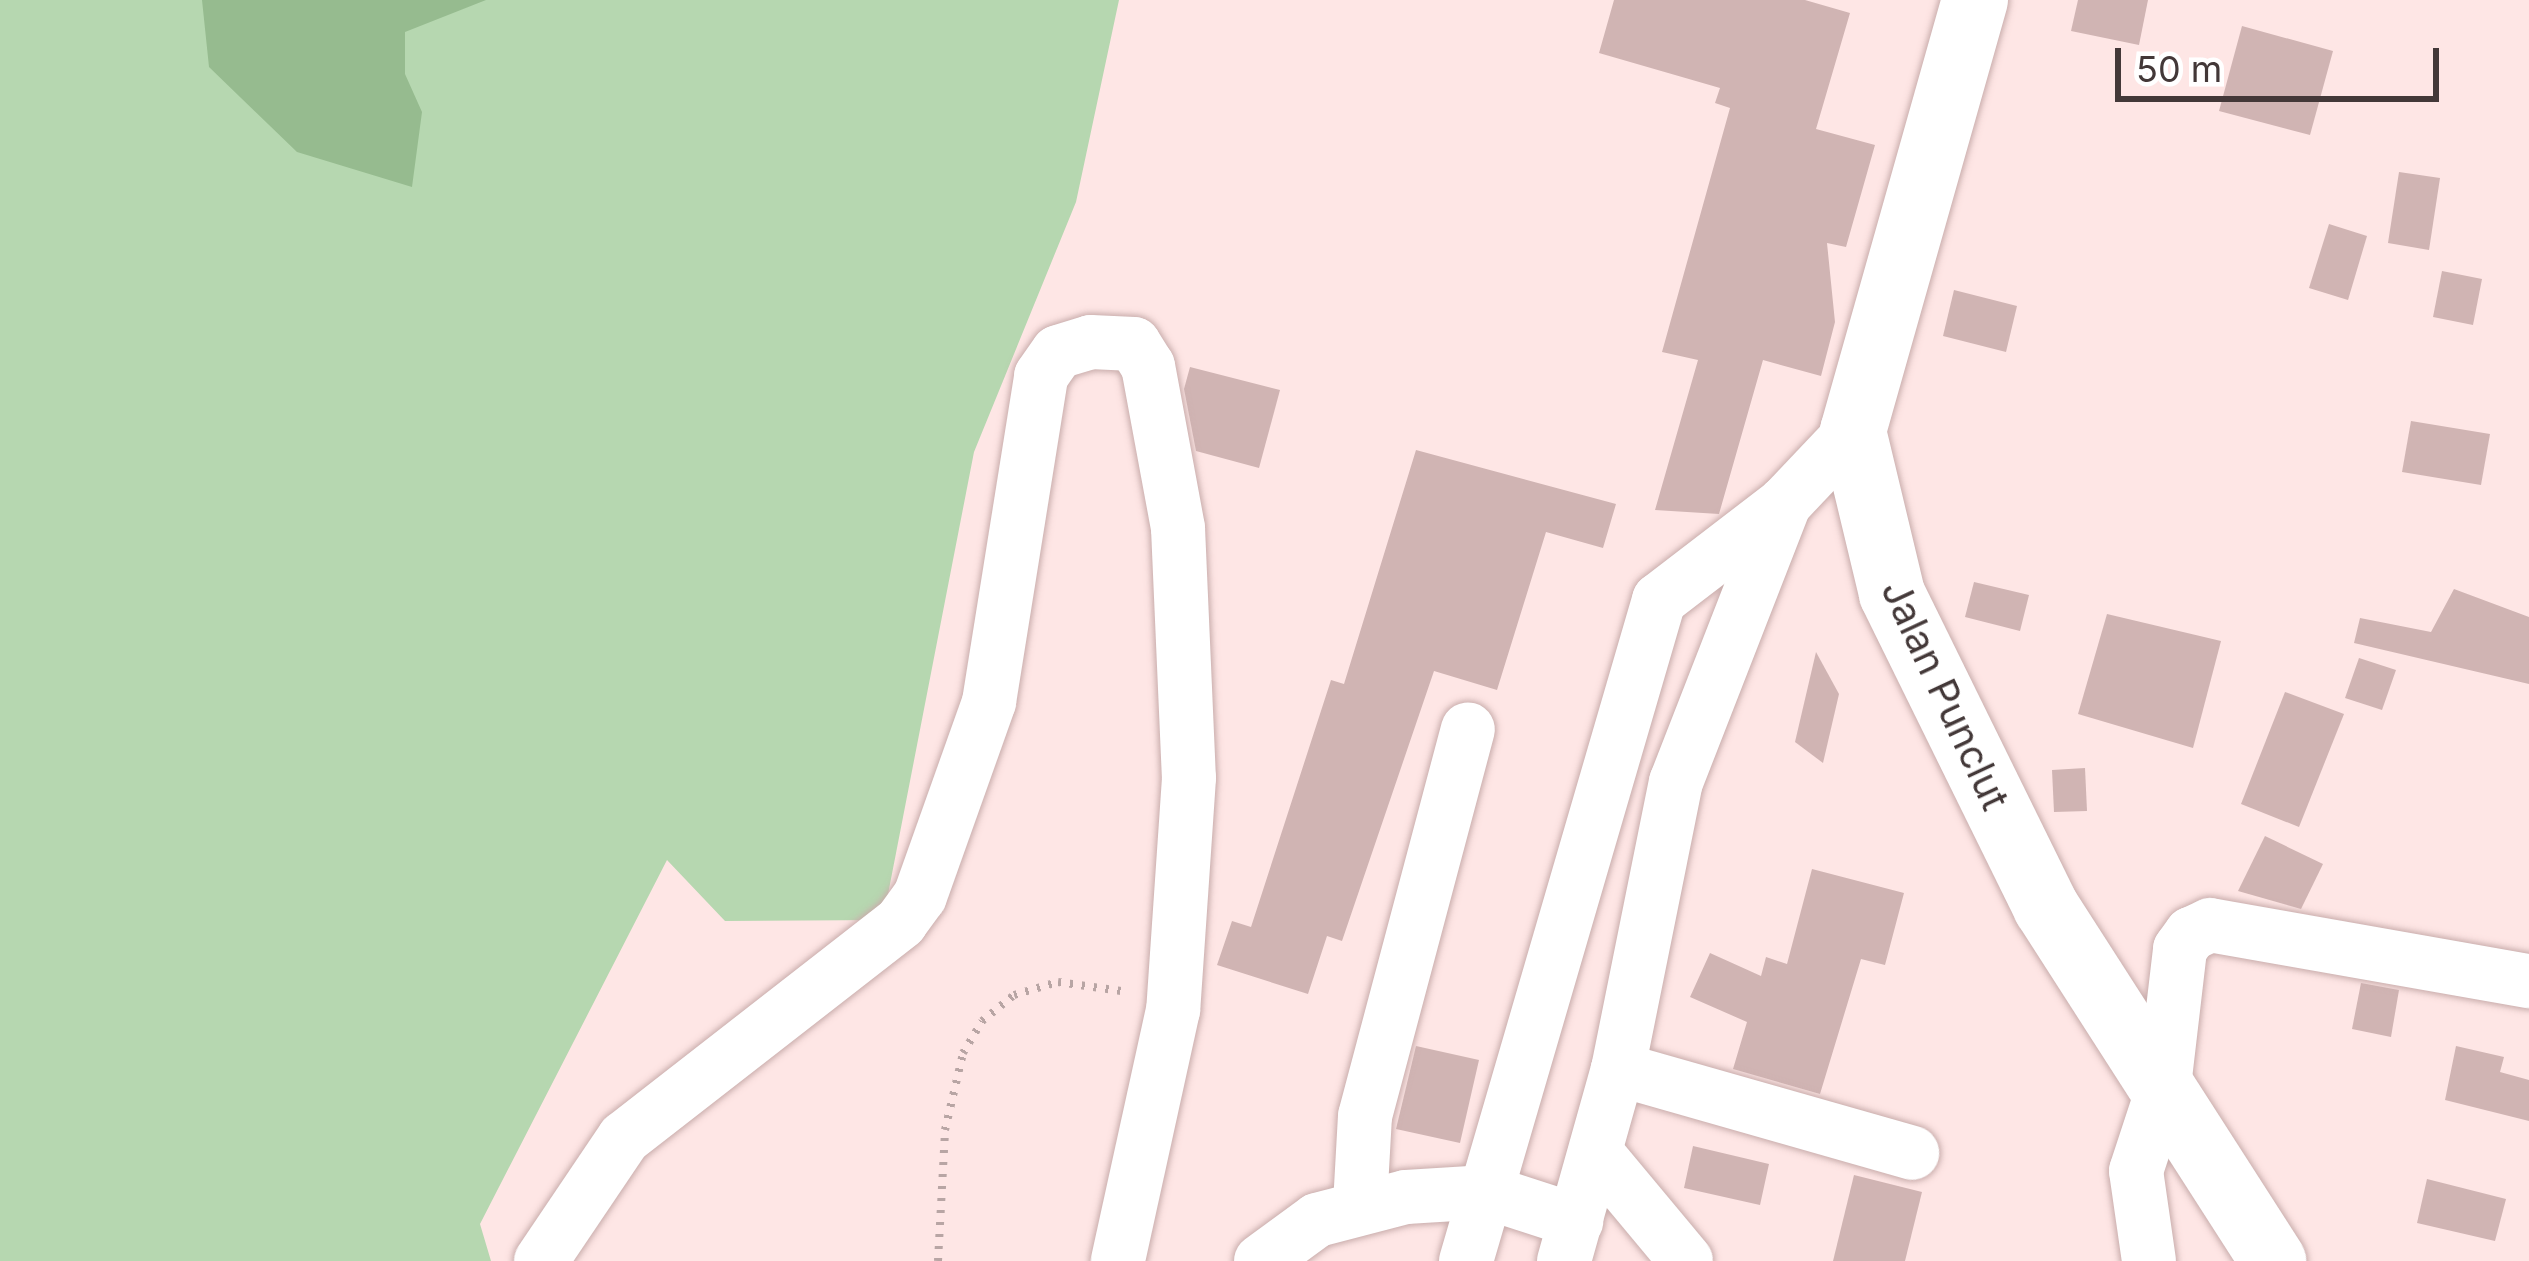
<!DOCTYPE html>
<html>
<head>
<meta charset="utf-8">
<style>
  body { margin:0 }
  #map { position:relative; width:2529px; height:1261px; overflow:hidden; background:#fee6e5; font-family:Inter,sans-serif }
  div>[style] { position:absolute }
  .green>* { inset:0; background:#b6d7b0 }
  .water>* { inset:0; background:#96bb8f }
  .building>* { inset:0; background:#d0b4b3 }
  .path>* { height:8px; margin-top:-4px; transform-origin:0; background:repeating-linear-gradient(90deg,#b8a5a4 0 3px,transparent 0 12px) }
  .roads { filter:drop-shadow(0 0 3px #c9adac) drop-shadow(0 0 3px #c9adac) }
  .minor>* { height:54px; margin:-27px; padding:0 27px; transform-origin:27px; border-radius:27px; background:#fff }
  .major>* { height:66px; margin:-33px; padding:0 33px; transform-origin:33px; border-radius:33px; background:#fff }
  span { translate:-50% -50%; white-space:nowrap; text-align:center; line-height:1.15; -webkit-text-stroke:12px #fff; paint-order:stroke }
  .street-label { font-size:39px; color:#433838 }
  .scale { position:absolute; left:2115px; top:48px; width:324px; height:54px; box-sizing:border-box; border:6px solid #433838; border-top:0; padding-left:15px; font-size:36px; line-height:42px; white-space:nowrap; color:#433838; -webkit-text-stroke:9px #fff; paint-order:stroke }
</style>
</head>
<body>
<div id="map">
  <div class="green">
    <div style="clip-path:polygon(0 0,1119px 0,1076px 202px,974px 452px,883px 920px,725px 921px,667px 860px,480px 1224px,491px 1261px,0 1261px)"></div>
  </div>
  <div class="water">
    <div style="clip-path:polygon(202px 0,486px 0,405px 32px,405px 74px,422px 112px,412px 187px,297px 152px,209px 67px)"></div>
  </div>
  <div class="building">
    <div style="clip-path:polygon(1614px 0,1805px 0,1850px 13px,1816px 129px,1875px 145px,1846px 247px,1827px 243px,1835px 322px,1821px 376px,1763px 360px,1719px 514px,1655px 510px,1698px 360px,1662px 352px,1730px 108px,1715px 103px,1720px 88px,1599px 53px)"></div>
    <div style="clip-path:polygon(2078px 0,2148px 0,2139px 45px,2071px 31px)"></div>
    <div style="clip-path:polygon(2242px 26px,2333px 51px,2310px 135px,2219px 111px)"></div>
    <div style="clip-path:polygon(2399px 172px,2440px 178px,2429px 250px,2388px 243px)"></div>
    <div style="clip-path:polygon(2329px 224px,2367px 236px,2348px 300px,2309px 288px)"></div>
    <div style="clip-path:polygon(2442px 271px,2482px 279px,2473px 325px,2433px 317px)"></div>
    <div style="clip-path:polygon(1954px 290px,2017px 306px,2006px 352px,1943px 336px)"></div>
    <div style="clip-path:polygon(1190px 367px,1280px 390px,1259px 468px,1196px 451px,1184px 389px)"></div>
    <div style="clip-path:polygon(2411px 421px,2490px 434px,2481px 485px,2402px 472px)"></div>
    <div style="clip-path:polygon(1416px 450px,1616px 504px,1603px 548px,1546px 532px,1497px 690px,1434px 671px,1342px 941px,1327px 936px,1308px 994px,1217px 965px,1232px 921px,1251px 927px,1331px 680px,1344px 684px)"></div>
    <div style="clip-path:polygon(1974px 582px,2029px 595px,2020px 631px,1965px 617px)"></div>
    <div style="clip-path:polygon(2454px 589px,2529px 617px,2529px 684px,2354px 643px,2360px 618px,2431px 632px)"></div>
    <div style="clip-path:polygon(2107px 614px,2221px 641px,2193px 748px,2078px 714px)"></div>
    <div style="clip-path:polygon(1816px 652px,1839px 694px,1823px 763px,1795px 742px)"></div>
    <div style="clip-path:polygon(2359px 658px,2396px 670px,2382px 710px,2345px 698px)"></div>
    <div style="clip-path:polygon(2285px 692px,2344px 714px,2299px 827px,2241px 804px)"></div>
    <div style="clip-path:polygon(2085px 768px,2087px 811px,2054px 812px,2052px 770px)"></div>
    <div style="clip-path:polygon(2265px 836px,2323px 864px,2301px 909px,2238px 891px)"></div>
    <div style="clip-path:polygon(1812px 869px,1904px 893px,1885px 965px,1861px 959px,1820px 1094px,1733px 1069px,1747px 1022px,1690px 997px,1710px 953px,1761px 976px,1766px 957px,1787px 964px)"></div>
    <div style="clip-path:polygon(2361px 983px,2399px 990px,2391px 1037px,2352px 1029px)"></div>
    <div style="clip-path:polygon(1416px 1046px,1479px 1060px,1460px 1143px,1396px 1129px)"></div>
    <div style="clip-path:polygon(2456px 1046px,2504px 1057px,2500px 1072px,2529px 1080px,2529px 1121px,2445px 1100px)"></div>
    <div style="clip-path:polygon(1693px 1146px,1769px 1164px,1760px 1205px,1684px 1188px)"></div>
    <div style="clip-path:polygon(1854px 1175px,1922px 1192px,1905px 1261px,1833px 1261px)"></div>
    <div style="clip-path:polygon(2427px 1179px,2506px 1199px,2495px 1241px,2417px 1223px)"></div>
  </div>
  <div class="path">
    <div style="left:938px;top:1261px;width:131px;rotate:-86.9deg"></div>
    <div style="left:945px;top:1130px;width:79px;rotate:-76.8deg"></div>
    <div style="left:963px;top:1053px;width:37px;rotate:-59deg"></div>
    <div style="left:982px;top:1021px;width:41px;rotate:-39.1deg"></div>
    <div style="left:1014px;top:995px;width:46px;rotate:-16.5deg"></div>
    <div style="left:1058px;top:982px;width:71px;rotate:8.1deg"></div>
  </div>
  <div class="roads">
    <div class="minor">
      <div style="left:1618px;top:1069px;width:306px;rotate:15.9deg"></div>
      <div style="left:1597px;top:1154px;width:139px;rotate:50.2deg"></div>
      <div style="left:1360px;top:1205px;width:89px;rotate:-86.8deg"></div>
      <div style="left:1365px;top:1116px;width:400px;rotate:-75.1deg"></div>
      <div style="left:541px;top:1261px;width:148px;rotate:-56deg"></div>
      <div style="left:624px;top:1138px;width:351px;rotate:-37.9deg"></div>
      <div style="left:901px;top:922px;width:32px;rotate:-54deg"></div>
      <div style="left:920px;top:896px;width:206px;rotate:-70.4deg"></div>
      <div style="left:989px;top:702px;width:330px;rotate:-80.9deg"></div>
      <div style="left:1041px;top:376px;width:29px;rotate:-55deg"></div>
      <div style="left:1058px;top:352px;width:34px;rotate:-17deg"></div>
      <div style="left:1091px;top:342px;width:43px;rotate:2.7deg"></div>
      <div style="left:1134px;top:344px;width:26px;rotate:58deg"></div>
      <div style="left:1148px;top:366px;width:165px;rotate:79.5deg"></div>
      <div style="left:1178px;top:528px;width:250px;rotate:87.5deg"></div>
      <div style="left:1189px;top:778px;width:233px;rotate:93.9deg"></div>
      <div style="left:1173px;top:1010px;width:257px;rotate:102.4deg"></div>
      <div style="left:1261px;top:1261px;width:69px;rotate:-36.2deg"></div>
      <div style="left:1317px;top:1220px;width:92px;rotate:-14.5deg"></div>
      <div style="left:1406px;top:1197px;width:81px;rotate:-3.5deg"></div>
      <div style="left:1487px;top:1192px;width:94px;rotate:18deg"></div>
      <div style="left:1466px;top:1261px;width:689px;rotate:-73.72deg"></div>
      <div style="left:1659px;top:600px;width:156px;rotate:-37.5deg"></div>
      <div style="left:1564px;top:1261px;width:199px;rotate:-74.3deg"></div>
      <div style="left:1618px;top:1069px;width:293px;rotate:-78.6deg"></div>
      <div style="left:1676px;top:782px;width:300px;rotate:-68.7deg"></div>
      <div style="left:1785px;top:503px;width:99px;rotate:-46.6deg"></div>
      <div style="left:2149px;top:1261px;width:91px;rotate:-98.2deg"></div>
      <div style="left:2136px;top:1171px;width:89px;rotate:-71.8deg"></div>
      <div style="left:2164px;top:1086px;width:138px;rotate:-83.3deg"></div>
      <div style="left:2180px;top:949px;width:19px;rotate:-54deg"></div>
      <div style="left:2191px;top:934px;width:21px;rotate:-25deg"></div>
      <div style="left:2210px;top:925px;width:324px;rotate:10deg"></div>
    </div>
    <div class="major">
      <div style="left:1975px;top:0;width:448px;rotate:105.8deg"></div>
      <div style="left:1853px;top:431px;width:168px;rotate:76.5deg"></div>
      <div style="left:1892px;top:594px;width:349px;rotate:63.8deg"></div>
      <div style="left:2046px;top:907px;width:421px;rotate:57.3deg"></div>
    </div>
  </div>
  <div class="street-label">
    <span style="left:1945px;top:695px;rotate:65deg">Jalan Punclut</span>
  </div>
  <div class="scale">50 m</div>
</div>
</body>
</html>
